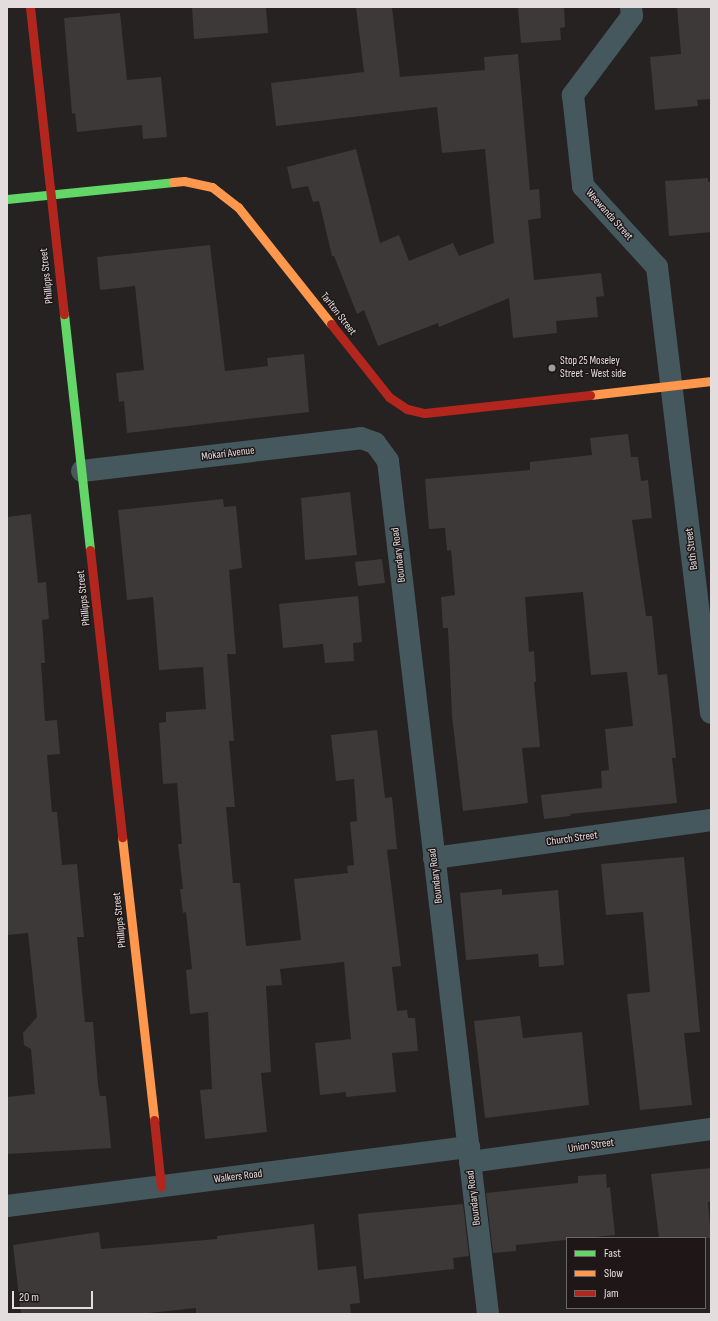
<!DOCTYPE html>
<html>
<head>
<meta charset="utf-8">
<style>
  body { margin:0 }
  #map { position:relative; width:718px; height:1321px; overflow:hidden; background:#262222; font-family:"Sofia Sans Condensed",sans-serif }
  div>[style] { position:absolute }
  .building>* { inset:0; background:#3d3939 }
  .street>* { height:22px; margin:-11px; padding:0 11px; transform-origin:11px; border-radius:11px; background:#45585d }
  .fast>* { height:9px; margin:-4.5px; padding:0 4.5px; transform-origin:4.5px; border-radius:4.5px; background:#63d668 }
  .slow>* { height:9px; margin:-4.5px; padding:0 4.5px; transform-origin:4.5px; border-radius:4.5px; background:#ff974d }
  .jam>* { height:9px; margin:-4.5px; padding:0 4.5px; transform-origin:4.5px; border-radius:4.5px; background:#b3261e }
  .dots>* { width:11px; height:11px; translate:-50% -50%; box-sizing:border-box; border:2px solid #1e1617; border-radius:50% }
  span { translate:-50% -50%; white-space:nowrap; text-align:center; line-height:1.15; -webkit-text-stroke:3px #1e1617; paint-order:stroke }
  .street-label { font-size:11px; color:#e3dddd }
  .poi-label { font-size:11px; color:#e3dddd }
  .left { translate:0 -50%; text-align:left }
  .frame { position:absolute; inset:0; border:8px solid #e3dddd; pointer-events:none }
  .legend { position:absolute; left:566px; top:1237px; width:140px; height:72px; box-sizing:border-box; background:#1e1617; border:1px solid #6d6666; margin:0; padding:5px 7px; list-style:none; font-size:12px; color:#e3dddd }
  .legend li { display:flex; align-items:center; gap:8px; height:20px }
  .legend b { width:20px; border:1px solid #6d6666 }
  .scale { position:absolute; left:12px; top:1291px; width:81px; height:18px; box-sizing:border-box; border:2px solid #e3dddd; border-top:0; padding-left:5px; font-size:12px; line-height:14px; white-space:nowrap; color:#e3dddd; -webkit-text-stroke:3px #1e1617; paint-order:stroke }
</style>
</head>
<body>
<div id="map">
  <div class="building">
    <div style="clip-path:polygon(192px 7px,266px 7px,268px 33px,194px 39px)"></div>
    <div style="clip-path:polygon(356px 7px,392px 7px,400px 77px,485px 70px,484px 57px,518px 54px,530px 190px,539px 189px,541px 218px,528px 220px,534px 280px,601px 273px,604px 296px,596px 297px,598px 317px,556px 321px,557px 333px,513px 338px,509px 298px,439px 327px,438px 323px,378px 346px,364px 310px,357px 314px,334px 256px,332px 256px,319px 201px,313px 202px,308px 186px,292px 189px,287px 167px,356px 149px,380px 243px,399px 235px,409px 261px,453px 243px,459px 256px,494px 243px,485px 149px,442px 153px,437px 107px,276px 126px,271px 83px,364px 72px)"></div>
    <div style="clip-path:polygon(518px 7px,564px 7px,565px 27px,560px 28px,561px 40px,521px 43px)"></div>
    <div style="clip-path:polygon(677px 7px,711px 7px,711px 99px,697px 100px,698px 106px,655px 110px,650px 57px,681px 54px)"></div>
    <div style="clip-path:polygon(120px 13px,127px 80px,161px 77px,167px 137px,143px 139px,142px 125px,77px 132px,75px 113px,72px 114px,64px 18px)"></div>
    <div style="clip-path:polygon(708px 178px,708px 182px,711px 182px,711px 232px,669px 236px,665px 181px)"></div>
    <div style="clip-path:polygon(210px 245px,225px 371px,268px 366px,267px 358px,304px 354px,309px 412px,127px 433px,124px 401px,119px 402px,116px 373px,144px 370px,135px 286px,100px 290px,97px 257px)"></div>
    <div style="clip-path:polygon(628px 434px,631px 457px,638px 457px,641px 481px,648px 480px,652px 518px,632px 520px,646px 616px,652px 616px,658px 675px,667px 674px,676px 758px,672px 758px,677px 803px,570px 814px,571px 816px,544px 819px,541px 795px,602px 788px,601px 771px,609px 770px,605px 729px,633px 726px,627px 672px,591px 675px,583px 592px,525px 597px,529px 652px,534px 651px,536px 682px,534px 682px,540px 747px,522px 748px,528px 803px,463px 811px,452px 716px,448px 628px,443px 628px,441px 597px,455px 595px,451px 550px,447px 551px,445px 528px,429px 529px,425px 479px,530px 470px,530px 462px,592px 455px,590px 438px)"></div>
    <div style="clip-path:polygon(350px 492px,357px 555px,305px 560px,301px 498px)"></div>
    <div style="clip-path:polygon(223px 499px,224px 507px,236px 506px,242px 568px,229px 570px,236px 654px,227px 654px,234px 741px,229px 741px,235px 807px,226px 807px,233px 883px,240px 883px,246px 946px,301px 940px,294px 879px,348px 873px,347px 866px,354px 865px,350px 822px,357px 821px,354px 779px,336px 781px,331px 735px,377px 730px,385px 798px,392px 797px,397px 849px,387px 850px,401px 966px,392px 967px,397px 1011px,407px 1010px,408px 1018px,415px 1018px,418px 1051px,392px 1053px,396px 1092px,346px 1097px,346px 1092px,320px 1095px,315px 1043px,351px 1039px,344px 962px,280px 969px,282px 985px,266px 986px,271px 1072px,261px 1073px,267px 1132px,205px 1139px,200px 1090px,212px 1089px,208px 1012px,190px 1014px,186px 970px,192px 969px,186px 912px,183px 913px,180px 889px,183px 889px,178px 844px,182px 844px,177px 783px,163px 784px,159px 723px,166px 722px,166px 712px,206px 709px,203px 667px,159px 670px,153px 597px,127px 600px,118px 510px)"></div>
    <div style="clip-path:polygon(31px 514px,38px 583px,46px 582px,49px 619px,42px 620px,45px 663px,41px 663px,45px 721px,57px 720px,60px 754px,47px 755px,52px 812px,57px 812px,62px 865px,77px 864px,84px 937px,77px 937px,85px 1022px,93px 1022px,98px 1085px,100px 1096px,106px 1096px,111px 1148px,7px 1154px,7px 1097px,35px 1094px,31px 1049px,24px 1045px,23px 1033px,37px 1017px,28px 933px,7px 935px,7px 517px)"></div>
    <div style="clip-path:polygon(382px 559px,385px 583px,358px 586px,355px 562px)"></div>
    <div style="clip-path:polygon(358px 596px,362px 642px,353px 643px,354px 661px,325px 663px,323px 644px,283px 648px,279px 604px)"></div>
    <div style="clip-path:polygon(684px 857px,700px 1032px,684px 1033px,692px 1105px,640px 1110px,627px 994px,650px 992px,643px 912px,606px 915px,601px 864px)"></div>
    <div style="clip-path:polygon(502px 889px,502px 895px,558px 890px,564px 965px,539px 967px,538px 954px,466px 960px,460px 893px)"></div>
    <div style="clip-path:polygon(520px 1016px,523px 1038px,582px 1032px,589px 1105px,485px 1118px,474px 1021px)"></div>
    <div style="clip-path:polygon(711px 1168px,711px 1202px,708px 1202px,711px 1238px,659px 1238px,651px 1174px)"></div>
    <div style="clip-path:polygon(606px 1174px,607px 1188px,610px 1187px,615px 1235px,516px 1245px,516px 1251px,493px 1253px,486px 1193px,578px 1183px,578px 1176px)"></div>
    <div style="clip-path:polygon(463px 1204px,469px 1256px,453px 1258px,454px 1269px,364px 1279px,358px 1214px)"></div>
    <div style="clip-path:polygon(314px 1224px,318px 1270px,356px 1266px,360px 1303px,350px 1304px,351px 1314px,196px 1314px,196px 1308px,139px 1314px,21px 1314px,13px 1245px,99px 1232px,101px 1249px,217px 1239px,217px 1236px)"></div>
  </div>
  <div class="street">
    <div style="left:631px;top:7px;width:9px;rotate:84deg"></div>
    <div style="left:632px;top:16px;width:99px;rotate:126.8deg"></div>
    <div style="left:573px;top:95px;width:92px;rotate:83.7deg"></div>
    <div style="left:583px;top:186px;width:110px;rotate:47.6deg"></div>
    <div style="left:657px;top:267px;width:449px;rotate:83.1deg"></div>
    <div style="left:82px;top:471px;width:281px;rotate:-6.7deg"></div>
    <div style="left:361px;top:438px;width:15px;rotate:20deg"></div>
    <div style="left:375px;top:443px;width:22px;rotate:54deg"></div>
    <div style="left:388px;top:461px;width:859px;rotate:83.31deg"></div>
    <div style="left:434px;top:858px;width:280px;rotate:-7.8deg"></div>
    <div style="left:470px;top:1162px;width:243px;rotate:-7.8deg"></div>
    <div style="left:7px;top:1206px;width:466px;rotate:-7.3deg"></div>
  </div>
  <div class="fast">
    <div style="left:7px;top:199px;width:167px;rotate:-5.8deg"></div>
    <div style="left:64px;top:314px;width:237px;rotate:83.7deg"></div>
  </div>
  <div class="slow">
    <div style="left:173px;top:182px;width:11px;rotate:-5deg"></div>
    <div style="left:184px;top:181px;width:29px;rotate:12deg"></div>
    <div style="left:212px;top:187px;width:33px;rotate:38deg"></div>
    <div style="left:238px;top:207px;width:149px;rotate:51.5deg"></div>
    <div style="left:590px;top:395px;width:122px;rotate:-6.6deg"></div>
    <div style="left:122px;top:837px;width:285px;rotate:83.5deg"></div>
  </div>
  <div class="jam">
    <div style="left:30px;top:7px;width:309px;rotate:83.7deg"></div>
    <div style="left:331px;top:324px;width:93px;rotate:51.5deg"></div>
    <div style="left:389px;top:397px;width:22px;rotate:34deg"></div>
    <div style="left:407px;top:409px;width:18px;rotate:13deg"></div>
    <div style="left:425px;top:413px;width:166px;rotate:-6.2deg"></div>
    <div style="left:90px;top:550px;width:289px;rotate:83.6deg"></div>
    <div style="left:154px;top:1120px;width:67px;rotate:84deg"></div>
  </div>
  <div class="dots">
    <div style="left:552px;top:368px;background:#a19c9c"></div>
  </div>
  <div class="street-label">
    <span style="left:609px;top:215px;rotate:48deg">Weewanda Street</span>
    <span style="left:47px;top:276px;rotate:-96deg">Phillipps Street</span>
    <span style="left:338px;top:314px;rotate:52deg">Tarlton Street</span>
    <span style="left:228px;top:454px;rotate:-7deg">Mokari Avenue</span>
    <span style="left:692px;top:549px;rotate:-97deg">Bath Street</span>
    <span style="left:399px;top:555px;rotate:-97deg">Boundary Road</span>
    <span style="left:84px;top:598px;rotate:-96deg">Phillipps Street</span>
    <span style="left:572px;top:839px;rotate:-8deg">Church Street</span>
    <span style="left:436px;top:876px;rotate:-97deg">Boundary Road</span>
    <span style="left:120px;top:920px;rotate:-96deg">Phillipps Street</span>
    <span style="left:591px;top:1146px;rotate:-8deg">Union Street</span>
    <span style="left:238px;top:1177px;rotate:-7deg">Walkers Road</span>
    <span style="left:474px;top:1198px;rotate:-97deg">Boundary Road</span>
  </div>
  <div class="poi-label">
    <span class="left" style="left:560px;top:368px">Stop 25 Moseley<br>Street - West side</span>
  </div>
  <div class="frame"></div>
  <ul class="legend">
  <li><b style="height:5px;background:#63d668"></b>Fast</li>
  <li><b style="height:5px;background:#ff974d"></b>Slow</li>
  <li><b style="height:5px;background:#b3261e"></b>Jam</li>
  </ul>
  <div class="scale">20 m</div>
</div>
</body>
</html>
